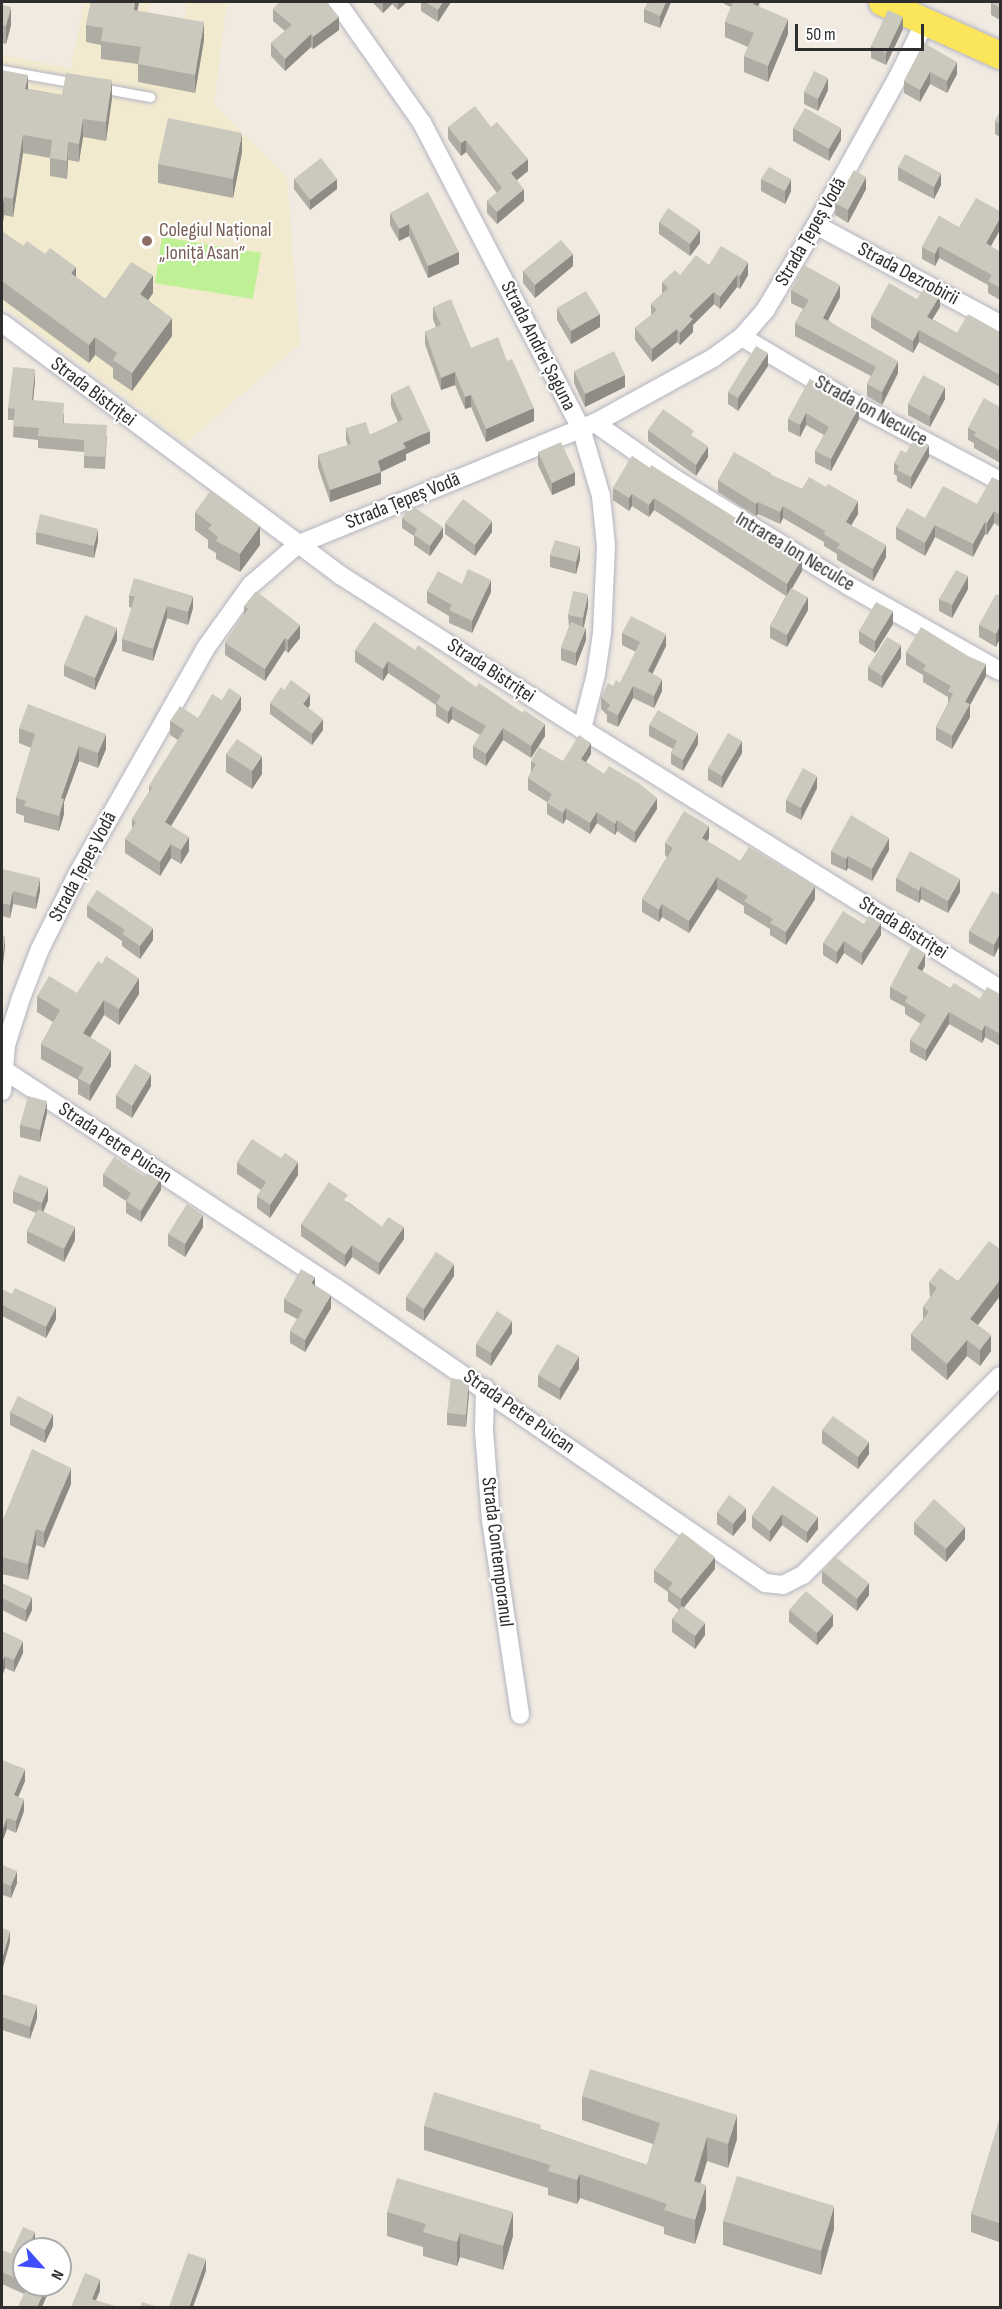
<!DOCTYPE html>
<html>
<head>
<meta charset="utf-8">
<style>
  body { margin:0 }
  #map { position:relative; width:1002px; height:2309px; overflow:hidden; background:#f0eae0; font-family:"Sofia Sans Condensed",sans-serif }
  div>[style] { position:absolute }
  .education>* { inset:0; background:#f2eacf }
  .pitch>* { inset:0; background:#c0f095 }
  .roads { filter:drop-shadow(0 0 2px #b4b4c2) drop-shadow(0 0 2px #b4b4c2) }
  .service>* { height:9px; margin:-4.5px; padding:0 4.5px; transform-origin:4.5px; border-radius:4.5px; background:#fff }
  .minor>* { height:18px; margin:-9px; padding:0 9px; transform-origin:9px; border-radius:9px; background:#fff }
  .primary>* { height:27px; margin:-13.5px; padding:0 13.5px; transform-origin:13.5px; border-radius:13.5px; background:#fae55b }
  .wall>* { inset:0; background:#afaca3 }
  .shaded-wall>* { inset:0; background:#8e8c85 }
  .building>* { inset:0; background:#cbc8be }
  .dots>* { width:16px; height:16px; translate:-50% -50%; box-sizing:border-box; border:3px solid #fff; border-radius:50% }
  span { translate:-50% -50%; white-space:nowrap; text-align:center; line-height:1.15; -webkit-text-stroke:4.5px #fff; paint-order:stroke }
  .education-label { font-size:20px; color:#785e54 }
  .left { translate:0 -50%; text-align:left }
  .street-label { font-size:20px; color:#2e2e2e }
  .frame { position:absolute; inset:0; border:3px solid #2e2e2e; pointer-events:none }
  .north { position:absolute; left:12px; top:2237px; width:60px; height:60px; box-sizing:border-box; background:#fff; border:2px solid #ababab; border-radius:50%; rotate:117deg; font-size:16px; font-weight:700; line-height:24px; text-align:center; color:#2e2e2e }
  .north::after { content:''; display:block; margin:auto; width:21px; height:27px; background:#3e4eff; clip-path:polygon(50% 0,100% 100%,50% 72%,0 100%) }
  .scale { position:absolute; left:795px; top:24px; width:129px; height:27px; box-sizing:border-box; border:3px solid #2e2e2e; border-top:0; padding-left:8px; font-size:18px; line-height:21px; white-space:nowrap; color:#2e2e2e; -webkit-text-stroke:4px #fff; paint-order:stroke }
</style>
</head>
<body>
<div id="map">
  <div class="education">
    <div style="clip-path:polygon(84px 2px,151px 2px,146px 27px,182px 32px,187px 2px,227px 2px,214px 105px,287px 177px,300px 344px,186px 443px,2px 305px,2px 55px,71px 68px)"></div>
  </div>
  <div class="pitch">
    <div style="clip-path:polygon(162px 237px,261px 253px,253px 299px,155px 283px)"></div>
  </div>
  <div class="roads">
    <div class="service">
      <div style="left:2px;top:70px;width:75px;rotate:10deg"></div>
      <div style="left:101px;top:88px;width:50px;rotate:10.4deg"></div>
    </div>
    <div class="minor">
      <div style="left:337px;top:2px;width:148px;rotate:54.9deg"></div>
      <div style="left:422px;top:123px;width:344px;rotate:62.5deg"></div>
      <div style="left:581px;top:428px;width:71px;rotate:73.6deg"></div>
      <div style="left:601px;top:496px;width:50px;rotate:84.3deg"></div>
      <div style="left:606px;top:546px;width:87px;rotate:92.6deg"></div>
      <div style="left:602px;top:633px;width:41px;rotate:98.3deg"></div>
      <div style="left:596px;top:674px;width:57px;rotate:104.3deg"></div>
      <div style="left:816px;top:225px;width:209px;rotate:28.3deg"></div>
      <div style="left:2px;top:323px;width:422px;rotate:36.7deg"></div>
      <div style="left:340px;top:575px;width:287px;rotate:32.5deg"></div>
      <div style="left:582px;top:729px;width:492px;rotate:31.9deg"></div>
      <div style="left:742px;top:337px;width:131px;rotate:30.7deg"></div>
      <div style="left:855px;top:404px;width:164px;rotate:28deg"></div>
      <div style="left:595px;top:423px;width:98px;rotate:35deg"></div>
      <div style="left:675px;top:479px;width:204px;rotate:31.6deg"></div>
      <div style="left:849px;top:586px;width:173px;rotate:29.4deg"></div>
      <div style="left:4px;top:1070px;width:397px;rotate:33.3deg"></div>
      <div style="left:336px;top:1288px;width:521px;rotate:34.51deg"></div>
      <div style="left:765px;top:1583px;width:18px;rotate:6deg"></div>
      <div style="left:783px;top:1585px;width:22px;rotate:-27deg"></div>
      <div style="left:803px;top:1575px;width:280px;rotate:-45.3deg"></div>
      <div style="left:2px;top:1091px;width:46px;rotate:-85deg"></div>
      <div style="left:6px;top:1045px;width:49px;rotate:-72.3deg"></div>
      <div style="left:21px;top:998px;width:53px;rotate:-68.8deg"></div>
      <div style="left:40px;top:949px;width:85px;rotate:-63.4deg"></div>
      <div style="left:78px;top:873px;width:257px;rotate:-60.4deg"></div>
      <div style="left:205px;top:649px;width:79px;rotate:-54.3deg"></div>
      <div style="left:251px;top:585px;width:61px;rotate:-41deg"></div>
      <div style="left:297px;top:545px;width:322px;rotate:-22.3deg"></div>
      <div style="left:595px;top:423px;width:135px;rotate:-28.8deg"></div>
      <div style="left:713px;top:358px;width:36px;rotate:-36deg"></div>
      <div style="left:742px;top:337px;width:37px;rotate:-49deg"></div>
      <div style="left:766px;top:309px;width:98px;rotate:-59.2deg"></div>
      <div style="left:816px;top:225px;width:169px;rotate:-61deg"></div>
      <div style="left:898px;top:77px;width:64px;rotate:-63.8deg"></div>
      <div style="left:485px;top:1388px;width:43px;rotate:91.3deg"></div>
      <div style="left:484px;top:1431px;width:89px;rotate:85.5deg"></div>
      <div style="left:491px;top:1520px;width:197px;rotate:81.5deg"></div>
    </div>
    <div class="primary">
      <div style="left:882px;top:2px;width:129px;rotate:24.2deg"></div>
    </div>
  </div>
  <div class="wall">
    <div style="clip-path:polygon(91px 2px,139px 2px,137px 11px,204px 40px,195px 93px,138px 82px,138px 64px,101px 59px,101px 45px,86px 42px,86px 25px)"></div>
    <div style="clip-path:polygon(372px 2px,407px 2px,398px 10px,392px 4px,383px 13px)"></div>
    <div style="clip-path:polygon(421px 2px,451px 2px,438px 22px,421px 11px)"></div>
    <div style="clip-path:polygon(671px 2px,660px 28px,644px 22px,644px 9px)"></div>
    <div style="clip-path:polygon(724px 2px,760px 2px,758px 6px,788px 34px,768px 82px,744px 72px,744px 56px,748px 47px,725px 37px,725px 22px,731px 7px,724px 4px)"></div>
    <div style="clip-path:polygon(1000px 2px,1000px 20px,991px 15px,991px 3px)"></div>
    <div style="clip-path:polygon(2px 5px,11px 25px,6px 44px,2px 43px)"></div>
    <div style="clip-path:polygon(273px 9px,339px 30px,313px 49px,311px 47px,285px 71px,271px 56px,271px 43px,285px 31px,273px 21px)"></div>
    <div style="clip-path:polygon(903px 29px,886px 65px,871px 58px,871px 46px)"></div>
    <div style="clip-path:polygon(924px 43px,957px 74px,947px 93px,930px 84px,920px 102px,904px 93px,904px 81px)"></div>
    <div style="clip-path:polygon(2px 70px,28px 89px,62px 95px,112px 98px,106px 141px,83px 137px,79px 162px,68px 160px,67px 179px,50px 176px,50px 158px,23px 153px,13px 217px,4px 215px,2px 228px,4px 233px,23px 246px,76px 277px,105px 299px,153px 293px,148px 300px,172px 336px,132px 391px,113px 378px,113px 368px,95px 355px,89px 363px,2px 299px)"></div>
    <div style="clip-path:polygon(828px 90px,818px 111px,804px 104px,804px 92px)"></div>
    <div style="clip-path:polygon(1000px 112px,1000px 137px,995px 134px,995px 121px)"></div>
    <div style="clip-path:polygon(448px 127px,491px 127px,528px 171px,517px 180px,524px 201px,497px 224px,487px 213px,487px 201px,497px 193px,466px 152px,461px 156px,448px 139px)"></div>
    <div style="clip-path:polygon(793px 128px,841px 140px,829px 161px,793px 141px)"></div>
    <div style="clip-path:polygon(242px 152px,233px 198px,158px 183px,158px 164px)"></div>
    <div style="clip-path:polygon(898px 167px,941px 185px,934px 199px,898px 180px)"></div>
    <div style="clip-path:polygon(294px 179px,337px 189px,310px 210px,294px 189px)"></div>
    <div style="clip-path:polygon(761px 179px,791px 191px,785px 204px,761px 191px)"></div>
    <div style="clip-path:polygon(866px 189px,848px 223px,835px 215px,835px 203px)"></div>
    <div style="clip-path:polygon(390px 213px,459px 252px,459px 264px,428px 278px,409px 236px,399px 241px,390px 225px)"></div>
    <div style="clip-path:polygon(939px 216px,1000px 252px,1000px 300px,988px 293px,988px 285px,939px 258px,935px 266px,922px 259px,922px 247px)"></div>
    <div style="clip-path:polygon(659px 222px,700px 243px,690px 256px,659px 234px)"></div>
    <div style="clip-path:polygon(709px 265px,748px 275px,740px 289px,737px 287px,720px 309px,714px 304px,693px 325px,693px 332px,680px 345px,677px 342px,652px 362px,635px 340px,635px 328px,651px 315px,651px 304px,662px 294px,662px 282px)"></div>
    <div style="clip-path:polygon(573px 266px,535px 298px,523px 283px,523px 271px)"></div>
    <div style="clip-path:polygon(791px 290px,840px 297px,828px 320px,898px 373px,882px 405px,867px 396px,867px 384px,871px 376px,795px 336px,795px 323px,803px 309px,791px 303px)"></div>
    <div style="clip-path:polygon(433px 307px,471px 348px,507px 361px,534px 421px,486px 442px,471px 407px,465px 409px,455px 385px,441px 390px,425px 344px,425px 332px,436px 327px,433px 319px)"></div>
    <div style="clip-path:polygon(940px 307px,932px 319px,957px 333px,1000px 332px,1000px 387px,919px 342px,913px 353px,871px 328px,871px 316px)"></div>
    <div style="clip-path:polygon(557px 308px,600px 327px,571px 344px,557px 320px)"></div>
    <div style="clip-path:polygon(768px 366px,738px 411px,728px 404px,728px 392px)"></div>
    <div style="clip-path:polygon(574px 371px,625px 387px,585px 407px,574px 383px)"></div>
    <div style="clip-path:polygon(810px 379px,859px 419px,831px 471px,815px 463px,815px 451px,824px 435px,806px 425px,800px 437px,788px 431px,788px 419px)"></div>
    <div style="clip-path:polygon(35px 381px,33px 400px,64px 414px,64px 423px,107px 436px,105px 469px,84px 468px,84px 452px,38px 448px,38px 440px,13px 437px,14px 420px,8px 420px,8px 408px)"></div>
    <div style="clip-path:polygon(391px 394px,430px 443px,406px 454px,406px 460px,381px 472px,381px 484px,330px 502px,318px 467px,318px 455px,348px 445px,346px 440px,346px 428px,370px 435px,398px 422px,391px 406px)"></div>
    <div style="clip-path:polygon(945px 399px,930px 427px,908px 415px,908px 404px)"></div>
    <div style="clip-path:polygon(1000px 407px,1000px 463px,974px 448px,974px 443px,968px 440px,968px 428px)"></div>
    <div style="clip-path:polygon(648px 430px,708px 457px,696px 476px,648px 441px)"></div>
    <div style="clip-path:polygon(538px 452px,575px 485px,552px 495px,538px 465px)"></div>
    <div style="clip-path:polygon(906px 453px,929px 457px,911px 489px,897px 481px,897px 476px,894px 474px,894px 463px)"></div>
    <div style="clip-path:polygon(632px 456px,802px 571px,792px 589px,808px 610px,787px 647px,770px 638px,770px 626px,786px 596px,654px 510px,649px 517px,632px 506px,629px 511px,613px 500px,613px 488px)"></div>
    <div style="clip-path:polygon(771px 475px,858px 514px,851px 525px,886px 557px,873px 581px,837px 560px,837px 554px,824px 546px,824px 542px,783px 518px,780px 524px,758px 514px,756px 516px,718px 492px,718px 480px)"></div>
    <div style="clip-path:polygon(1000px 481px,1000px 527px,994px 523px,987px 535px,985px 534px,973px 557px,935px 537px,925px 556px,896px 539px,896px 527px,977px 504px)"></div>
    <div style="clip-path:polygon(195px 512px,260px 545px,240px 572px,216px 559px,216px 553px,208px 548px,208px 540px,195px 530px)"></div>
    <div style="clip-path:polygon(402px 518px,443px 537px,430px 556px,414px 545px,414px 536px,402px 528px)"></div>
    <div style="clip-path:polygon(445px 523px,492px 532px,475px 556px,445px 534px)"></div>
    <div style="clip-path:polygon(36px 532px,98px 541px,94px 558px,36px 544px)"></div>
    <div style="clip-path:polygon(550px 555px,580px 559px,576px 574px,550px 567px)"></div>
    <div style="clip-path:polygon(462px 584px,491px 592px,472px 633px,449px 623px,449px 616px,427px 603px,427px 591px)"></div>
    <div style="clip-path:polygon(968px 589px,952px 618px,939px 611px,939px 599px)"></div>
    <div style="clip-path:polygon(129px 595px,193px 608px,188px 625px,167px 618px,153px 661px,122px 651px,122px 639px,132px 608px,129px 607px)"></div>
    <div style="clip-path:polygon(1000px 596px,1000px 638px,996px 647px,979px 637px,979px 625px)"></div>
    <div style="clip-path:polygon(244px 606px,300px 638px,288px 653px,285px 650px,265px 681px,225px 655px,225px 643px,244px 614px)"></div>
    <div style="clip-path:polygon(588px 607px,584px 627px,586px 640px,576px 666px,561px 660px,561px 648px,569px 627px,568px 615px)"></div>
    <div style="clip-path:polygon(893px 624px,875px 653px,859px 643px,859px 631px)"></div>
    <div style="clip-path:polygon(622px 633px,666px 646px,652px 674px,662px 691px,654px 708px,633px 698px,618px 727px,607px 722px,607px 715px,601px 709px,601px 697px,613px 686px,620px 683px,636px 652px,622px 645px)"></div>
    <div style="clip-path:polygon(117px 640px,95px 690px,64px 676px,64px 665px)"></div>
    <div style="clip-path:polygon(355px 650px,415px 650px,545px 736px,531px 758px,503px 740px,486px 766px,473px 758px,473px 746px,480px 735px,452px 719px,448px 724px,436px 716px,436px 705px,388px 673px,383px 681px,355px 662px)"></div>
    <div style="clip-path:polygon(906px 652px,986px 676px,970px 705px,970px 717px,952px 749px,936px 740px,936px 727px,948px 703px,948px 697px,923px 682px,923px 675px,906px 665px)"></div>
    <div style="clip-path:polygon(901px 658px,882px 688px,868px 680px,868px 667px)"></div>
    <div style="clip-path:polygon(284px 690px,310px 705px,308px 708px,323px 730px,312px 745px,270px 714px,270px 703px)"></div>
    <div style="clip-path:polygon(222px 700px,241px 710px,171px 826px,189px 851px,181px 864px,171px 858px,160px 876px,125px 853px,125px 839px,132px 829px,132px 819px,149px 792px,149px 786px,178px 740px,170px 735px,170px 721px,198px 718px)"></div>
    <div style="clip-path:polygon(649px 725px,698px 744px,683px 771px,671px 764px,671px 753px,673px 749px,649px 736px)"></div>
    <div style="clip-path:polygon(19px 728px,106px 749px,98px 768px,79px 761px,64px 802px,64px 814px,59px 831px,24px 822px,24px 816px,16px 813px,16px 798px,31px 748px,19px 743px)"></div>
    <div style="clip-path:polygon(742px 753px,722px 788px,708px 780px,708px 768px)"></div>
    <div style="clip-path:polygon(226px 754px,262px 774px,252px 789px,226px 772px)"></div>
    <div style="clip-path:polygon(591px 754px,586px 762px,657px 809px,635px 843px,617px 831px,615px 835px,597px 823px,590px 834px,566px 819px,563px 824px,547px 814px,547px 802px,528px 790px,528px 778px,531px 772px,531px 761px,563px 761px)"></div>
    <div style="clip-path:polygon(817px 788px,801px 820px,786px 812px,786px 800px)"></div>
    <div style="clip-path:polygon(709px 838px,707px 841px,740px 861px,815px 899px,786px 945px,770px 935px,770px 929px,744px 913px,744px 906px,717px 889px,689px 933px,662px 917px,659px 922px,642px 912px,642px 899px,667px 857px,665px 855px,665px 843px)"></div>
    <div style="clip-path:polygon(889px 850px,872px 881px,848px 868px,846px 871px,831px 864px,831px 851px)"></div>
    <div style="clip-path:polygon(2px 869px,40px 891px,36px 909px,13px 904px,10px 918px,2px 916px)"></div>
    <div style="clip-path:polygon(896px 878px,960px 892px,948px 913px,921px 899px,919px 903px,896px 891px)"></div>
    <div style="clip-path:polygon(1000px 895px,994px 957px,969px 943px,969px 931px)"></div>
    <div style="clip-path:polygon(87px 905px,153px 940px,140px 959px,122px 946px,122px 941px,87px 917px)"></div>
    <div style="clip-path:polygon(881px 935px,862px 965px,844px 953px,837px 964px,823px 955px,823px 943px)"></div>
    <div style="clip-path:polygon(925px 966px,922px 971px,950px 988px,980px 999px,1000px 994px,1000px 1046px,985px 1037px,982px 1043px,949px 1024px,926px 1061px,910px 1052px,910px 1040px,921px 1024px,905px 1014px,905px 1007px,890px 999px,890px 987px)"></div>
    <div style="clip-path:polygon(77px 993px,139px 994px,119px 1025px,104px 1015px,90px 1037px,111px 1066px,90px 1101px,78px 1094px,78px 1080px,41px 1059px,41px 1044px,53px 1022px,37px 1012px,37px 996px)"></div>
    <div style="clip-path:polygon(151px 1086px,132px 1118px,116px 1108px,116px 1095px)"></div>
    <div style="clip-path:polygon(47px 1113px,40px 1142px,20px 1137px,20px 1125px)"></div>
    <div style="clip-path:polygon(237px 1162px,298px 1175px,270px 1218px,257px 1208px,257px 1196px,261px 1190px,237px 1174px)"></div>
    <div style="clip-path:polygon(103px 1174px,161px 1190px,141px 1222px,126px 1213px,126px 1201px,103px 1186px)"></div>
    <div style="clip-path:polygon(13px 1191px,48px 1200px,43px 1211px,75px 1240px,64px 1262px,27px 1243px,27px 1231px,36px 1213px,13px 1203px)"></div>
    <div style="clip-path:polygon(348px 1202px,382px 1227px,404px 1239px,379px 1275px,352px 1257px,345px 1267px,301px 1236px,301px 1224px)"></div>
    <div style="clip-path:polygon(203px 1227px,185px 1257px,168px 1246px,168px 1234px)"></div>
    <div style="clip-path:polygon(1000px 1249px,1000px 1296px,978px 1325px,991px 1351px,980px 1366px,967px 1356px,947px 1380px,911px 1350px,911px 1334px,923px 1319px,923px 1307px,930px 1298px,929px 1282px,958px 1281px)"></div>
    <div style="clip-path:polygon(454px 1276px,424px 1321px,406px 1310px,406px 1297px)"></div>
    <div style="clip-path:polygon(315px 1285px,331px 1308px,305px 1352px,290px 1343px,290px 1331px,297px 1319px,284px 1312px,284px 1299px)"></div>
    <div style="clip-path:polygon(2px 1291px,12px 1294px,56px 1319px,46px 1338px,2px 1316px)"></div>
    <div style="clip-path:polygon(512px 1333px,491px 1366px,476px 1356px,476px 1344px)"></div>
    <div style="clip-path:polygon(579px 1369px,560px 1400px,538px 1387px,538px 1375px)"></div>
    <div style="clip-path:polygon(469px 1393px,466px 1427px,447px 1425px,447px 1413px)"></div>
    <div style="clip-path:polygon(10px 1412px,53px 1426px,45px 1443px,10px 1425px)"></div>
    <div style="clip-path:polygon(822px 1430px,869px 1454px,858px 1469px,822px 1443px)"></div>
    <div style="clip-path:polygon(71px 1484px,44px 1548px,36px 1545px,28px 1580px,2px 1574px,2px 1522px)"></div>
    <div style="clip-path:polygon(773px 1486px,818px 1529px,807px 1543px,782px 1525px,770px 1542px,752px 1528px,752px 1516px)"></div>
    <div style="clip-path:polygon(717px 1512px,746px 1520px,733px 1536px,717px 1524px)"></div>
    <div style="clip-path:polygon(914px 1522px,965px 1539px,946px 1562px,914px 1534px)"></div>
    <div style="clip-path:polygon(715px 1569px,684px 1607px,705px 1635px,695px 1649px,672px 1632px,672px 1619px,679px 1610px,668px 1601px,668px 1592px,654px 1582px,654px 1570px)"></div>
    <div style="clip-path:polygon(822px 1571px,869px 1595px,857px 1611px,822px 1583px)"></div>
    <div style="clip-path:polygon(2px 1583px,32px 1610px,26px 1622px,2px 1610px)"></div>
    <div style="clip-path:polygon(789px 1610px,833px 1626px,817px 1645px,789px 1622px)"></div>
    <div style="clip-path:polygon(2px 1631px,23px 1653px,14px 1672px,5px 1668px,2px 1676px)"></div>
    <div style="clip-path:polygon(2px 1760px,25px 1781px,18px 1797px,24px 1811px,16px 1833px,7px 1829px,2px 1842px)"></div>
    <div style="clip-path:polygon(2px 1865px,17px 1883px,11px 1898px,3px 1895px,2px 1899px)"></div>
    <div style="clip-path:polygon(2px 1994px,37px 2018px,30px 2039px,2px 2030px)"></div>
    <div style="clip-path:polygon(582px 2096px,737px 2139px,728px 2168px,707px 2161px,700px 2183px,706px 2209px,695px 2244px,664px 2234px,664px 2227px,580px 2198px,577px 2204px,548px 2195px,548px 2188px,424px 2150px,424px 2126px,541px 2129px,647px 2165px,653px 2144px,582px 2120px)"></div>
    <div style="clip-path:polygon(1000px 2118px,1000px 2238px,999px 2242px,971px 2232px,971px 2214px)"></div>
    <div style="clip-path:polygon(387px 2212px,513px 2236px,503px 2270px,460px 2257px,457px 2266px,423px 2256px,423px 2247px,387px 2236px)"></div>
    <div style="clip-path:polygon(723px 2221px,834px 2229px,821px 2275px,723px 2245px)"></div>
    <div style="clip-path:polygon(35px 2244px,24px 2249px,24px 2285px,52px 2285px,24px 2294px,2px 2284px,2px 2250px,11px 2254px)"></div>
  </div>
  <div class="shaded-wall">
    <div style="clip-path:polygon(135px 2px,139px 2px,134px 28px,134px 10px)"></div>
    <div style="clip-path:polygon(383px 2px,392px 2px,392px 4px,383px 13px)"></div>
    <div style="clip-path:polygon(398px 2px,407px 2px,398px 10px)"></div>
    <div style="clip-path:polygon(443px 2px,451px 2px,438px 22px,438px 10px)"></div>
    <div style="clip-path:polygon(666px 2px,671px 2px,660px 28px,660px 16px)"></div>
    <div style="clip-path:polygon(754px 2px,760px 2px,753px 19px,753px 4px)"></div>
    <div style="clip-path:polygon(11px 7px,11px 25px,6px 44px,6px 26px)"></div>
    <div style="clip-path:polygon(339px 17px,339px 30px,313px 49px,313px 37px)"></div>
    <div style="clip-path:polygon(903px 17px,903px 29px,886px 65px,886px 53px)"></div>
    <div style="clip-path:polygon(788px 19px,788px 34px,768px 82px,768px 66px)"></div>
    <div style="clip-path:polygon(204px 22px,204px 40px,195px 93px,195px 75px)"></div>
    <div style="clip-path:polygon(311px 34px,311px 47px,285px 71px,285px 59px)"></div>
    <div style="clip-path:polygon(957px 62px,957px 74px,947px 93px,947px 81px)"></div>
    <div style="clip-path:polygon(930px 72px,930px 84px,920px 102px,920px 90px)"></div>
    <div style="clip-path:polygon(28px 75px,28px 93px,25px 89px)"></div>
    <div style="clip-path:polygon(828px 78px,828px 90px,818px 111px,818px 99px)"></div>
    <div style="clip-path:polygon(112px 80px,112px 98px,106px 141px,106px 122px)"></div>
    <div style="clip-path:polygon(83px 119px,83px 137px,79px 162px,79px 144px)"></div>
    <div style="clip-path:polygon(841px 128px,841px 140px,829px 161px,829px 149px)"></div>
    <div style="clip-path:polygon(242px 133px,242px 152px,233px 198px,233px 179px)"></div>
    <div style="clip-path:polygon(23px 135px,23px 153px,13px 217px,13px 199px)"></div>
    <div style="clip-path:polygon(466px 140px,466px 152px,461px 156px,461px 143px)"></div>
    <div style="clip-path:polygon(68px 142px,68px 160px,67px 179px,67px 161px)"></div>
    <div style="clip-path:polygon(528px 159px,528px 171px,511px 185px,511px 173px)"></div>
    <div style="clip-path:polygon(941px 173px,941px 185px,934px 199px,934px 187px)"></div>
    <div style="clip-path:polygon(866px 177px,866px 189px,848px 223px,848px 210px)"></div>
    <div style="clip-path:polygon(337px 179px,337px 189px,310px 210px,310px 200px)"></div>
    <div style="clip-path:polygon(791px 179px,791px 191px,785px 204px,785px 191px)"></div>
    <div style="clip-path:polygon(524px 189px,524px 201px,497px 224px,497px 212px)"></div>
    <div style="clip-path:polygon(4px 197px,4px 215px,2px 228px,2px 210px)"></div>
    <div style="clip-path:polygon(1000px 218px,1000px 230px,986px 255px,986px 243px)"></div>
    <div style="clip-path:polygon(409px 224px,409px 236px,399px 241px,399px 229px)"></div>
    <div style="clip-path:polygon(700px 230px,700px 243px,690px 256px,690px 244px)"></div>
    <div style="clip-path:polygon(939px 246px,939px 258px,935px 266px,935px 254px)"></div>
    <div style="clip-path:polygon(459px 252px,459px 264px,428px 278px,428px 266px)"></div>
    <div style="clip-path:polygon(573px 254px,573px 266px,535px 298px,535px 285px)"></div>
    <div style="clip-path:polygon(748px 262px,748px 275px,740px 289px,740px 276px)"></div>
    <div style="clip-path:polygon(76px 267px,76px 285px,71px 273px)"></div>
    <div style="clip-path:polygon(153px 275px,153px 293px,140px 312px,140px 294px)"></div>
    <div style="clip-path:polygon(737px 275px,737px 287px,720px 309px,720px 297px)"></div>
    <div style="clip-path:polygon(840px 285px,840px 297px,823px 330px,823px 318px)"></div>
    <div style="clip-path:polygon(714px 292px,714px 304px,693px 325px,693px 332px,680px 345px,680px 333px,689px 316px)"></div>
    <div style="clip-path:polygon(940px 295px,940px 307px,927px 328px,927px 317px)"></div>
    <div style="clip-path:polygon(600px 314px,600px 327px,571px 344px,571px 331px)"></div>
    <div style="clip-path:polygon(172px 318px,172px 336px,132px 391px,132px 373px)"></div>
    <div style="clip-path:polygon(677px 329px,677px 342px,652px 362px,652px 349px)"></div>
    <div style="clip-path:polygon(919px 330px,919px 342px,913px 353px,913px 341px)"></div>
    <div style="clip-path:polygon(95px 337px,95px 355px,89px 363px,89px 345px)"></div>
    <div style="clip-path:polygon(768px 353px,768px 366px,738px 411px,738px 398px)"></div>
    <div style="clip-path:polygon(898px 361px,898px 373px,882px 405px,882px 392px)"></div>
    <div style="clip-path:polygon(35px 369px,35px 381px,32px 411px,32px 400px)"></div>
    <div style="clip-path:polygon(455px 372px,455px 385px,441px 390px,441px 378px)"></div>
    <div style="clip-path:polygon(625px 375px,625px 387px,585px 407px,585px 394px)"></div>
    <div style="clip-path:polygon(945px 387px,945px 399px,930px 427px,930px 416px)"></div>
    <div style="clip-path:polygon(471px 395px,471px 407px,465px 409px,465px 397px)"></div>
    <div style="clip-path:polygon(859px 407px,859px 419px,831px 471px,831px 459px)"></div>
    <div style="clip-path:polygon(534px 408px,534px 421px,486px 442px,486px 429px)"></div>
    <div style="clip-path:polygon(806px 413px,806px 425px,800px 437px,800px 425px)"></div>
    <div style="clip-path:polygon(430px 431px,430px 443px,406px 454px,406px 460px,378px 473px,378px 461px,403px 443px)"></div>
    <div style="clip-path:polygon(929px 445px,929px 457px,911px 489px,911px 477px)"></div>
    <div style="clip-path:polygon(708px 446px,708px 457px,696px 476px,696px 465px)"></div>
    <div style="clip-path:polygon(381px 472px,381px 484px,330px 502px,330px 490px)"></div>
    <div style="clip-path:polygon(575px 472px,575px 485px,552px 495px,552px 483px)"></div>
    <div style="clip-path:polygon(632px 494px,632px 506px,629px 511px,629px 498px)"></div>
    <div style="clip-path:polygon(654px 498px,654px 510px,649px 517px,649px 505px)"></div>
    <div style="clip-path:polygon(858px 501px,858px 514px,846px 534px,846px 522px)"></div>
    <div style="clip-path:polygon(758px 502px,758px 514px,756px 516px,756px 504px)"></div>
    <div style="clip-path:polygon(783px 506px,783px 518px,780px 524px,780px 512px)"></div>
    <div style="clip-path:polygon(994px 511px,994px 523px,987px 535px,987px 523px)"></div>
    <div style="clip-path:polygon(492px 521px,492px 532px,475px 556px,475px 545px)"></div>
    <div style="clip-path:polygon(985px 522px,985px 534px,973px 557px,973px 544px)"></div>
    <div style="clip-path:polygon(935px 525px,935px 537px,925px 556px,925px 543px)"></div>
    <div style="clip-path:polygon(260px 526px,260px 545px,240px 572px,240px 554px)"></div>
    <div style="clip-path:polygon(443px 527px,443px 537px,430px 556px,430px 546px)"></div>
    <div style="clip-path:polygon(98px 529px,98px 541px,94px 558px,94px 546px)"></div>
    <div style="clip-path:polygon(886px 545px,886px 557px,873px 581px,873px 569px)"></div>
    <div style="clip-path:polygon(580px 547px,580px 559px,576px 574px,576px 562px)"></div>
    <div style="clip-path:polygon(802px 559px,802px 571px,787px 596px,787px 584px)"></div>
    <div style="clip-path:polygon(968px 576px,968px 589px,952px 618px,952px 605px)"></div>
    <div style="clip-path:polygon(491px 580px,491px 592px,472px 633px,472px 621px)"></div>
    <div style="clip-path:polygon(588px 594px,588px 607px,583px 630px,583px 618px)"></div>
    <div style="clip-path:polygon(193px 596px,193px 608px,188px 625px,188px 612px)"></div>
    <div style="clip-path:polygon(808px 597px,808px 610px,787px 647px,787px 635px)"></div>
    <div style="clip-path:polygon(167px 606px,167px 618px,153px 661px,153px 649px)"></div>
    <div style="clip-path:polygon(893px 611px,893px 624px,875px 653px,875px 641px)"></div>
    <div style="clip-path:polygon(300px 625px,300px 638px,288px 653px,288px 640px)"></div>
    <div style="clip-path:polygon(1000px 626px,1000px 638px,996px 647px,996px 634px)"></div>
    <div style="clip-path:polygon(117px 628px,117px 640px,95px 690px,95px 678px)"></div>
    <div style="clip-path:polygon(586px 628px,586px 640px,576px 666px,576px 653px)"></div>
    <div style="clip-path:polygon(666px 634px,666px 646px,648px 683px,648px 671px)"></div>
    <div style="clip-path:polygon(285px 638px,285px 650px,265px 681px,265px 669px)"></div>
    <div style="clip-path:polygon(901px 645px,901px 658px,882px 688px,882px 676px)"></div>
    <div style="clip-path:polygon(388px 661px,388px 673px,383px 681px,383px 669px)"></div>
    <div style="clip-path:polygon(986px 664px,986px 676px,970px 705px,970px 717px,952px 749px,952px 736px,965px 702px)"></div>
    <div style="clip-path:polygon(662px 679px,662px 691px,654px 708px,654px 696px)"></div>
    <div style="clip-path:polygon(633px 686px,633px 698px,618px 727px,618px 715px)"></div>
    <div style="clip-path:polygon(310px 694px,310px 705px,303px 715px,303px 704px)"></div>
    <div style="clip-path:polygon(241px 696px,241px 710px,165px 836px,165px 822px)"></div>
    <div style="clip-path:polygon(452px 706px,452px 719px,448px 724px,448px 712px)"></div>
    <div style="clip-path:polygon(323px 719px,323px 730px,312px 745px,312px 734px)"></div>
    <div style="clip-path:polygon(545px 724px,545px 736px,531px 758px,531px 746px)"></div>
    <div style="clip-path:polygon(503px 728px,503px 740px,486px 766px,486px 754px)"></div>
    <div style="clip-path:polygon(698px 733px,698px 744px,683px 771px,683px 760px)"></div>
    <div style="clip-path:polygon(106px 734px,106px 749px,98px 768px,98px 753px)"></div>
    <div style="clip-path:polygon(742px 741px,742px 753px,722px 788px,722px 776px)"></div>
    <div style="clip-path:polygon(591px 743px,591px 754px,581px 770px,581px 759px)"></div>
    <div style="clip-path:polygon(79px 746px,79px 761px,64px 802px,64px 814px,59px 831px,61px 798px)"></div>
    <div style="clip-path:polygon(262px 756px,262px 774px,252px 789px,252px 771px)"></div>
    <div style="clip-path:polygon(817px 776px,817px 788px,801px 820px,801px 808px)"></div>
    <div style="clip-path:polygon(657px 798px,657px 809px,635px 843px,635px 832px)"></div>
    <div style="clip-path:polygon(566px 808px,566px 819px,563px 824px,563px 813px)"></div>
    <div style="clip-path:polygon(597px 812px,597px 823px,590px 834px,590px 823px)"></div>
    <div style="clip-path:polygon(617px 820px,617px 831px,615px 835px,615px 824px)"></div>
    <div style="clip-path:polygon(709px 826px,709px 838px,702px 850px,702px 838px)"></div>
    <div style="clip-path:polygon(189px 837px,189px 851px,181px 864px,181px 850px)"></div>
    <div style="clip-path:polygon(889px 838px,889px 850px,872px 881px,872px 869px)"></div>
    <div style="clip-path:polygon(171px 844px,171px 858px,160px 876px,160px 862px)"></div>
    <div style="clip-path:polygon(848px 856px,848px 868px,846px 871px,846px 859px)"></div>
    <div style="clip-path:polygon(717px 877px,717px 889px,689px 933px,689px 921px)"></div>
    <div style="clip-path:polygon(40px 878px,40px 891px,36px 909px,36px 897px)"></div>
    <div style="clip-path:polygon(960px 879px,960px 892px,948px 913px,948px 901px)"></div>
    <div style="clip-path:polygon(815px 886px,815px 899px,786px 945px,786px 932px)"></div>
    <div style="clip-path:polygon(921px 886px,921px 899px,919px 903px,919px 891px)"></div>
    <div style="clip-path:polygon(13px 891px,13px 904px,10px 918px,10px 905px)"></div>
    <div style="clip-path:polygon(662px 904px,662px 917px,659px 922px,659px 910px)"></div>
    <div style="clip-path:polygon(881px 923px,881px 935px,862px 965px,862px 953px)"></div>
    <div style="clip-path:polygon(153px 928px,153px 940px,140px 959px,140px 946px)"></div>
    <div style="clip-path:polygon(1000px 933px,1000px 945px,994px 957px,994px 945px)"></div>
    <div style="clip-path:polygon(5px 936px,5px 947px,2px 973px,2px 961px)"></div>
    <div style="clip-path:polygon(844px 941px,844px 953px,837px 964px,837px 952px)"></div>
    <div style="clip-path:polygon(925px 954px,925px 966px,917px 980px,917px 968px)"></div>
    <div style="clip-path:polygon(139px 978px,139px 994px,119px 1025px,119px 1009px)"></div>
    <div style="clip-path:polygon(104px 1000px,104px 1015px,83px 1049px,83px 1033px)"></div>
    <div style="clip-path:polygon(949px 1012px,949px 1024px,926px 1061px,926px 1050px)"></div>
    <div style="clip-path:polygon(985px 1025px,985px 1037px,982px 1043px,982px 1031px)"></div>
    <div style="clip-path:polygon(111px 1050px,111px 1066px,90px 1101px,90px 1085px)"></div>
    <div style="clip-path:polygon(151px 1074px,151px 1086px,132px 1118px,132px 1106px)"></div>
    <div style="clip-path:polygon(47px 1101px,47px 1113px,40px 1142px,40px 1130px)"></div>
    <div style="clip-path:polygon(298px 1162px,298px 1175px,270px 1218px,270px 1205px)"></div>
    <div style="clip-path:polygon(161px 1178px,161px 1190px,141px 1222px,141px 1211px)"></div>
    <div style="clip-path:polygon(48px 1187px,48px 1200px,42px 1215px,42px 1203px)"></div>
    <div style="clip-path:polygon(203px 1215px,203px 1227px,185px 1257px,185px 1244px)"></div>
    <div style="clip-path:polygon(75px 1227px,75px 1240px,64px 1262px,64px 1249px)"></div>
    <div style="clip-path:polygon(404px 1227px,404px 1239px,379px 1275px,379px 1263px)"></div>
    <div style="clip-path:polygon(352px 1245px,352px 1257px,345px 1267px,345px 1255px)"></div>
    <div style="clip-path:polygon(454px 1264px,454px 1276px,424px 1321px,424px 1309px)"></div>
    <div style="clip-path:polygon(315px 1277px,315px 1289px,311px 1283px)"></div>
    <div style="clip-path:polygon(1000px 1280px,1000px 1296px,970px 1335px,970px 1319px)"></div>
    <div style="clip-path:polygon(331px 1295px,331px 1308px,305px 1352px,305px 1340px)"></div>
    <div style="clip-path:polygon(56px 1307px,56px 1319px,46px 1338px,46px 1327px)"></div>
    <div style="clip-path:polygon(512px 1321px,512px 1333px,491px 1366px,491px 1353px)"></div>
    <div style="clip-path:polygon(991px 1335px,991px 1351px,980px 1366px,980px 1350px)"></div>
    <div style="clip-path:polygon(967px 1340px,967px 1356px,947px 1380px,947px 1364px)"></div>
    <div style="clip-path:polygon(579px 1356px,579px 1369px,560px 1400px,560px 1388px)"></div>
    <div style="clip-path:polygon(469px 1381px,469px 1393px,466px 1427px,466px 1415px)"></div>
    <div style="clip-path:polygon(53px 1414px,53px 1426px,45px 1443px,45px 1430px)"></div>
    <div style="clip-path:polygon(869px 1442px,869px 1454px,858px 1469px,858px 1457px)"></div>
    <div style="clip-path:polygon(71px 1468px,71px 1484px,44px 1548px,44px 1532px)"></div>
    <div style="clip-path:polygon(746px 1508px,746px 1520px,733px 1536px,733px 1524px)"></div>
    <div style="clip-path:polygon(782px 1514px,782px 1525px,770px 1542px,770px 1531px)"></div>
    <div style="clip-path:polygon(818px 1517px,818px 1529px,807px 1543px,807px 1532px)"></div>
    <div style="clip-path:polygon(965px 1527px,965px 1539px,946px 1562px,946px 1549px)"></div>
    <div style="clip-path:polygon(36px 1529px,36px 1545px,28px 1580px,28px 1564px)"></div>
    <div style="clip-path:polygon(715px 1557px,715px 1569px,681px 1611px,681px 1599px)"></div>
    <div style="clip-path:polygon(869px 1583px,869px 1595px,857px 1611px,857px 1599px)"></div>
    <div style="clip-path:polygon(32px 1597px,32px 1610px,26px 1622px,26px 1610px)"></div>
    <div style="clip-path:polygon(833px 1614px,833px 1626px,817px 1645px,817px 1633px)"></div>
    <div style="clip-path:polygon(705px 1623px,705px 1635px,695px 1649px,695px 1636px)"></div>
    <div style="clip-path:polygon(23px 1641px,23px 1653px,14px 1672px,14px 1660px)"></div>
    <div style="clip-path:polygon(5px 1656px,5px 1668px,2px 1676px,2px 1663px)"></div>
    <div style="clip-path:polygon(25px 1769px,25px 1781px,14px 1807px,14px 1795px)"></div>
    <div style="clip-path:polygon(24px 1799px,24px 1811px,16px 1833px,16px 1821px)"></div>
    <div style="clip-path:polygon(7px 1818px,7px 1829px,2px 1842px,2px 1831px)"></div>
    <div style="clip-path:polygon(17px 1871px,17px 1883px,11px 1898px,11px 1886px)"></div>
    <div style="clip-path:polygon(3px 1883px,3px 1895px,2px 1899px,2px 1887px)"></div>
    <div style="clip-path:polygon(10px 1931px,10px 1942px,2px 1971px,2px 1959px)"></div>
    <div style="clip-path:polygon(37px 2005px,37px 2018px,30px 2039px,30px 2027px)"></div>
    <div style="clip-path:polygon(737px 2115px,737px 2139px,728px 2168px,728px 2144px)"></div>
    <div style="clip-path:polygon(707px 2137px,707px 2161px,694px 2205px,694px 2181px)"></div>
    <div style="clip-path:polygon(580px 2174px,580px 2198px,577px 2204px,577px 2180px)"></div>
    <div style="clip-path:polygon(706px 2185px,706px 2209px,695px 2244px,695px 2220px)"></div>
    <div style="clip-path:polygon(834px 2206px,834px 2229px,821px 2275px,821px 2251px)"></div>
    <div style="clip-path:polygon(513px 2212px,513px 2236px,503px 2270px,503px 2246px)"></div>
    <div style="clip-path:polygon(1000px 2220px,1000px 2238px,999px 2242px,999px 2223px)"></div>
    <div style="clip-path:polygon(35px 2232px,35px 2244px,33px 2249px,27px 2249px)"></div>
    <div style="clip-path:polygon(460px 2233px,460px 2257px,457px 2266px,457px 2242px)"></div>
    <div style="clip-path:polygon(206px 2259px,206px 2271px,193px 2307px,189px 2307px)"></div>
    <div style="clip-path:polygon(100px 2279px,100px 2291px,93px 2307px,92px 2299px)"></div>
    <div style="clip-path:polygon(47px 2285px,52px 2285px,42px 2307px,37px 2307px)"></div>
  </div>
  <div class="building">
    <div style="clip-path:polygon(91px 2px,135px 2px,134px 10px,204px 22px,195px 75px,138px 64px,141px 47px,101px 41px,103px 28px,86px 25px)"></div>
    <div style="clip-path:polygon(279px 2px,327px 2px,339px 17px,313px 37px,311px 34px,285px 59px,271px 43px,292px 25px,273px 9px)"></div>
    <div style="clip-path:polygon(425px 2px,443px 2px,438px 10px)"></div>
    <div style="clip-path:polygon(648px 2px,666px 2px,660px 16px,644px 9px)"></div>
    <div style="clip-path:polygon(733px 2px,754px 2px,753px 4px,788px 19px,768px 66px,744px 56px,754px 33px,725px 22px)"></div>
    <div style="clip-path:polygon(991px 2px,1000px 2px,1000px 8px,991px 3px)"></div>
    <div style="clip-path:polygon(2px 5px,11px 7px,6px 26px,2px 25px)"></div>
    <div style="clip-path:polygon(888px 10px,903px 17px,886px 53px,871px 46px)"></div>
    <div style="clip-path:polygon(924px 43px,957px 62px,947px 81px,930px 72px,920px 90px,904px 81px)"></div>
    <div style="clip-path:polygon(2px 70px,28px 75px,25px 89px,62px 95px,66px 73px,112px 80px,106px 122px,83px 119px,79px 144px,68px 142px,67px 161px,50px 158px,52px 140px,23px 135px,13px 199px,4px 197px,2px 210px)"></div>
    <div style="clip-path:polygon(814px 71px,828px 78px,818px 99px,804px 92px)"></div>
    <div style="clip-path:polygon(475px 106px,491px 127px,497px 122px,528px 159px,511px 173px,524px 189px,497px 212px,487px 201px,502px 188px,466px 140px,461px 143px,448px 127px)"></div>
    <div style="clip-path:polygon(805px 108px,841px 128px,829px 149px,793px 128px)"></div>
    <div style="clip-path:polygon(1000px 112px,1000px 124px,995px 121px)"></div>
    <div style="clip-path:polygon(168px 118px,242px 133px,233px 179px,158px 164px)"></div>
    <div style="clip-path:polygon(905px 154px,941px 173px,934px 187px,898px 167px)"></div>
    <div style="clip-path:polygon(321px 158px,337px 179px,310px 200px,294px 179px)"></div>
    <div style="clip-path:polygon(769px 167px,791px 179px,785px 191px,761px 179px)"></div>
    <div style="clip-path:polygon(854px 170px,866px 177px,848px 210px,835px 203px)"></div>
    <div style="clip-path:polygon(428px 192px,459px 252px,428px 266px,409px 224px,399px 229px,390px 213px)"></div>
    <div style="clip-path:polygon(976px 198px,1000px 211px,1000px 218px,986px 243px,1000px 252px,1000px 288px,988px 281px,992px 275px,939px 246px,935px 254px,922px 247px,939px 216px,959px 227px)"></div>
    <div style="clip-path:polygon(668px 208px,700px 230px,690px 244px,659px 222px)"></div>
    <div style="clip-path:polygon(2px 228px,4px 233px,23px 246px,27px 241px,45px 254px,50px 248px,76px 267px,71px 273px,105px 299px,131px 262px,153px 275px,140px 294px,172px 318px,132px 373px,113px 360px,117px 353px,95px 337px,89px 345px,2px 281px)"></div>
    <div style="clip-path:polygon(561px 240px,573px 254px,535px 285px,523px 271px)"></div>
    <div style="clip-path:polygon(721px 246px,748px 262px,740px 276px,737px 275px,720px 297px,714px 292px,689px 316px,693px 319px,680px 333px,677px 329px,652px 349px,635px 328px,657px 310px,651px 304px,668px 288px,662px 282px,675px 270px,680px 275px,696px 255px,709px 265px)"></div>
    <div style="clip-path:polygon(804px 265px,840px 285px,823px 318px,898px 361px,882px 392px,867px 384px,876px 367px,795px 323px,809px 300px,791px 290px)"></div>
    <div style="clip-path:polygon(889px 283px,917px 299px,925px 286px,940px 295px,927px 317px,957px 333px,968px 314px,1000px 332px,1000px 375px,919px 330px,913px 341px,871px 316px)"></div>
    <div style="clip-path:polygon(586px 291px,600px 314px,571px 331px,557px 308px)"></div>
    <div style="clip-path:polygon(451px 299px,471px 348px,498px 337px,507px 361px,512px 359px,534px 408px,486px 429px,471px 395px,465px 397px,455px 372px,441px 378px,425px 332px,441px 325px,433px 307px)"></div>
    <div style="clip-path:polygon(756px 346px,768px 353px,738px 398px,728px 392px)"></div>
    <div style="clip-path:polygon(614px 351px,625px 375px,585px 394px,574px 371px)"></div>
    <div style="clip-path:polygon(13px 367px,35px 369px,32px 400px,64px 403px,63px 423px,107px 425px,105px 457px,84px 456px,84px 440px,38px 436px,39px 428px,13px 426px,15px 409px,8px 408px)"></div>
    <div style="clip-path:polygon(923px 375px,945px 387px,930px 416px,908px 404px)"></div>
    <div style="clip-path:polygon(810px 379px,859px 407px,831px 459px,815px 451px,829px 427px,806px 413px,800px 425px,788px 419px)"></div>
    <div style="clip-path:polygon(409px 385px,430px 431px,403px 443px,406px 448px,378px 461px,381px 472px,330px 490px,318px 455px,351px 444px,346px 428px,366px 422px,370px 435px,403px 420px,391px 394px)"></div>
    <div style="clip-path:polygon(984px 398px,1000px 407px,998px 414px,1000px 416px,1000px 451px,974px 436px,976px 432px,968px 428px)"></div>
    <div style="clip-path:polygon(663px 409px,694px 431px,691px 435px,708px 446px,696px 465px,648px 430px)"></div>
    <div style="clip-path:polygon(915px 437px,929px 445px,911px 477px,897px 470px,899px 466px,894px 463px,901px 450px,906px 453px)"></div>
    <div style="clip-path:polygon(561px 442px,575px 472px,552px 483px,538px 452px)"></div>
    <div style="clip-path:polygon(734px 452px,771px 473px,771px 475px,802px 489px,809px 477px,826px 487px,828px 484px,858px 501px,846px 522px,886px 545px,873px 569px,837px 548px,840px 544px,824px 534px,825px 531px,783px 506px,780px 512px,758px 502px,756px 504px,718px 480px)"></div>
    <div style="clip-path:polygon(632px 456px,650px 468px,651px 465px,802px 559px,787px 584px,654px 498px,649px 505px,632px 494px,629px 498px,613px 488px)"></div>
    <div style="clip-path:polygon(992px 477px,1000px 481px,1000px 515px,994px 511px,987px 523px,985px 522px,973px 544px,935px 525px,925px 543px,896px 527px,907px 508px,925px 518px,943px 486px,977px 504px)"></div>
    <div style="clip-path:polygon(211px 490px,260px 526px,240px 554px,216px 541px,218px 537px,208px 529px,212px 525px,195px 512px)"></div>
    <div style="clip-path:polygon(463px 499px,492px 521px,475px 545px,445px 523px)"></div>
    <div style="clip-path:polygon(411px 505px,443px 527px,430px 546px,414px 535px,417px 529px,402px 518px)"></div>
    <div style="clip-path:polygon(40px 514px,98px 529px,94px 546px,36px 532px)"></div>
    <div style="clip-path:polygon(555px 540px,580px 547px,576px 562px,550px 555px)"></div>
    <div style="clip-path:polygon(468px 569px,491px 580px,472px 621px,449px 610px,452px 605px,427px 591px,438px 571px,462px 584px)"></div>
    <div style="clip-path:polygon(956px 570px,968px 576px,952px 605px,939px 599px)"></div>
    <div style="clip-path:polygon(134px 578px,193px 596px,188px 612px,167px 606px,153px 649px,122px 639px,135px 596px,129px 595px)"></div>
    <div style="clip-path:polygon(791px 588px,808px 597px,787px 635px,770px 626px)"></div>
    <div style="clip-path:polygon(256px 591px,300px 625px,288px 640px,285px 638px,265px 669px,225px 643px,248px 609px,244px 606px)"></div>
    <div style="clip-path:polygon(573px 591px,588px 594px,583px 618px,568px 615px)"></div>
    <div style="clip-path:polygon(996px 594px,1000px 596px,1000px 626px,996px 634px,979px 625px)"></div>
    <div style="clip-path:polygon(876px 602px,893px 611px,875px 641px,859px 631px)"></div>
    <div style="clip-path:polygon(85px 615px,117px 628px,95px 678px,64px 665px)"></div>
    <div style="clip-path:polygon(631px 616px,666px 634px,648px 671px,662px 679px,654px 696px,633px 686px,618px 715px,607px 710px,610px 705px,601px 697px,608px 683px,613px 686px,616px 680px,620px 683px,640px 642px,622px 633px)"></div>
    <div style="clip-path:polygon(374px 622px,415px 650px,418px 645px,476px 687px,479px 683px,523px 713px,524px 710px,545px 724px,531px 746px,503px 728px,486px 754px,473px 746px,486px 726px,452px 706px,448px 712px,436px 703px,441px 696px,388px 661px,383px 669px,355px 650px)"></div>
    <div style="clip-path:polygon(571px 622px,586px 628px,576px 653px,561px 648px)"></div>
    <div style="clip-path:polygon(921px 627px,968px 656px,986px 664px,965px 702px,970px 704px,952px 736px,936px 727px,953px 694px,948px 691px,951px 686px,923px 670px,926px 665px,906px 652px)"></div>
    <div style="clip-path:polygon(887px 637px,901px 645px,882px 676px,868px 667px)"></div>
    <div style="clip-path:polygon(291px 680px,310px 694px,303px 704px,323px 719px,312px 734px,270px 703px,281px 687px,284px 690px)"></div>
    <div style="clip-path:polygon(229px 688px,241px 696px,165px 822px,189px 837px,181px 850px,171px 844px,160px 862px,125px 839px,136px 822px,132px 819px,152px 788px,149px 786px,184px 730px,170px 721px,180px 706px,198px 718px,212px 694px,222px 700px)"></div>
    <div style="clip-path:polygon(28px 704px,106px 734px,98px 753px,79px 746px,61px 798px,64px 799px,59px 816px,24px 806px,26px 801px,16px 798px,35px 734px,19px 728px)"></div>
    <div style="clip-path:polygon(658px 710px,698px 733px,683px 760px,671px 753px,677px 741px,649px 725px)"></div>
    <div style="clip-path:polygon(728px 733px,742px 741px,722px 776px,708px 768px)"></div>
    <div style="clip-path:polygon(579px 735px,591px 743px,581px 759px,604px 774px,609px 766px,640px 784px,657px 798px,635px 832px,617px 820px,615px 824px,597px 812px,590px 823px,566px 808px,563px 813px,547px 803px,552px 794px,528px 778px,536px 764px,531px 761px,539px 747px,563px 761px)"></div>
    <div style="clip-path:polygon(237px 739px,262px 756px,252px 771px,226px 754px)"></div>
    <div style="clip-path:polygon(803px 768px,817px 776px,801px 808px,786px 800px)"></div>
    <div style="clip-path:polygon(684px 811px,709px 826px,702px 838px,740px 861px,749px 847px,815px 886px,786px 932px,770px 923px,773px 919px,744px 901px,748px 896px,717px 877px,689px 921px,662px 904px,659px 910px,642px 899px,673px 848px,665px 843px)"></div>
    <div style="clip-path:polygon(851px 815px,889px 838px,872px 869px,848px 856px,846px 859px,831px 851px)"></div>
    <div style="clip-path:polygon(910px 851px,960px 879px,948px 901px,921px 886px,919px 891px,896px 878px)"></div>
    <div style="clip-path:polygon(2px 869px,40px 878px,36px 897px,13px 891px,10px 905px,2px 903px)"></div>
    <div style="clip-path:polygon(97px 890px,153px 928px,140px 946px,122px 934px,125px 930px,87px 905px)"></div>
    <div style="clip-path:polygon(992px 891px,1000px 895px,1000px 933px,994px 945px,969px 931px)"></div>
    <div style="clip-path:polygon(843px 911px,864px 924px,869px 915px,881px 923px,862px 953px,844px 941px,837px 952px,823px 943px)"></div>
    <div style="clip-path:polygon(2px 935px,5px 936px,2px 961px)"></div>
    <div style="clip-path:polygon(911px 947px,925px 954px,917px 968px,950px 988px,954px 983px,980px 999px,987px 987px,1000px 994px,1000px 1034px,985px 1025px,982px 1031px,949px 1012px,926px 1050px,910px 1040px,926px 1015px,905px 1002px,908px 997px,890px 987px)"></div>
    <div style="clip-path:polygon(106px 956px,139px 978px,119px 1009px,104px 1000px,83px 1033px,111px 1050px,90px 1085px,78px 1078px,84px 1068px,41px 1044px,60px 1010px,37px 996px,49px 976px,77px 993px,98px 961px,102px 964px)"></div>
    <div style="clip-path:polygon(135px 1064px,151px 1074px,132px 1106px,116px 1095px)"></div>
    <div style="clip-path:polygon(28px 1096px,47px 1101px,40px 1130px,20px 1125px)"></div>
    <div style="clip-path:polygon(252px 1139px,281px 1158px,285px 1153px,298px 1162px,270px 1205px,257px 1196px,266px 1182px,237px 1162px)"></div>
    <div style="clip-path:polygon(114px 1157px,145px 1177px,149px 1171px,161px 1178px,141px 1211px,126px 1201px,131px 1193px,103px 1174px)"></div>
    <div style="clip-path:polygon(19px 1175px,48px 1187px,42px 1203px,13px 1191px)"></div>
    <div style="clip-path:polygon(329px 1182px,348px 1195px,344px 1200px,382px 1227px,388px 1217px,404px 1227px,379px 1263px,352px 1245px,345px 1255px,301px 1224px)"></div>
    <div style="clip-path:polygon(187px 1204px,203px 1215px,185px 1244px,168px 1234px)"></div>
    <div style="clip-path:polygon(38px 1209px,75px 1227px,64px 1249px,27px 1231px)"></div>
    <div style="clip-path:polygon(989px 1241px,1000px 1249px,1000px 1280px,970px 1319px,991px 1335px,980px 1350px,967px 1340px,947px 1364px,911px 1334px,929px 1312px,923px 1307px,937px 1288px,929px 1282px,940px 1268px,958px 1281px)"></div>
    <div style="clip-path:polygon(436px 1252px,454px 1264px,424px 1309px,406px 1297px)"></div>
    <div style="clip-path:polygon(301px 1269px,315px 1277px,311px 1283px,331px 1295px,305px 1340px,290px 1331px,303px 1310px,284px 1299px)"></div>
    <div style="clip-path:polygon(15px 1288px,56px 1307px,46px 1327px,2px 1305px,2px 1289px,12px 1294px)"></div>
    <div style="clip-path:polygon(497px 1311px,512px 1321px,491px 1353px,476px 1344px)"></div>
    <div style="clip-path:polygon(557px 1344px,579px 1356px,560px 1388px,538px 1375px)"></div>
    <div style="clip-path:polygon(451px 1378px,469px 1381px,466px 1415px,447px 1413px)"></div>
    <div style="clip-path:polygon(18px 1396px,53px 1414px,45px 1430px,10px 1412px)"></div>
    <div style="clip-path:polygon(833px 1416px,869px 1442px,858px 1457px,822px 1430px)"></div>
    <div style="clip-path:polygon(32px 1449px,71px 1468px,44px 1532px,36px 1529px,28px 1564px,2px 1557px,2px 1522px)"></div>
    <div style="clip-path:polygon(773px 1486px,818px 1517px,807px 1532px,782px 1514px,770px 1531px,752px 1516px)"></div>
    <div style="clip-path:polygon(729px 1495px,746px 1508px,733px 1524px,717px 1512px)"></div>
    <div style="clip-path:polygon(934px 1499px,965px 1527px,946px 1549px,914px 1522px)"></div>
    <div style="clip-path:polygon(682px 1532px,715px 1557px,681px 1599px,668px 1589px,673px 1583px,654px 1570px)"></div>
    <div style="clip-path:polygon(834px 1556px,869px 1583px,857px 1599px,822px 1571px)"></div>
    <div style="clip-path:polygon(2px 1583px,32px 1597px,26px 1610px,2px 1598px)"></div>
    <div style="clip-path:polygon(806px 1591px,833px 1614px,817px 1633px,789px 1610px)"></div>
    <div style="clip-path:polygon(682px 1606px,705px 1623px,695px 1636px,672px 1619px)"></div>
    <div style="clip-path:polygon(2px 1631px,23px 1641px,14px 1660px,5px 1656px,2px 1663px)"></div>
    <div style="clip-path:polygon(2px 1760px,25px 1769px,14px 1795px,24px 1799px,16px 1821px,7px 1818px,2px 1831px)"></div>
    <div style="clip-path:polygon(2px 1865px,17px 1871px,11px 1886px,3px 1883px,2px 1887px)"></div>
    <div style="clip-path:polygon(2px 1928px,10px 1931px,2px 1959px)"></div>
    <div style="clip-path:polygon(2px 1994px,37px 2005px,30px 2027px,2px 2017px)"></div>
    <div style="clip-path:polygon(590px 2069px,737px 2115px,728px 2144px,707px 2137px,694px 2181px,706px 2185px,695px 2220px,664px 2210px,667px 2204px,580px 2174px,577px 2180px,548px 2171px,550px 2165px,424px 2126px,434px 2092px,541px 2125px,540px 2129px,647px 2165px,660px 2123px,582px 2096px)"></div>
    <div style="clip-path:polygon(1000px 2118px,1000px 2220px,999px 2223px,971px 2214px)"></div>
    <div style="clip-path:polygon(737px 2176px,834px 2206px,821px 2251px,723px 2221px)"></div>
    <div style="clip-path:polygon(397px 2178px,513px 2212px,503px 2246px,460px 2233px,457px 2242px,423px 2232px,426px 2224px,387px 2212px)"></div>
    <div style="clip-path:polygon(23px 2227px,35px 2232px,27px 2249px,24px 2249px,24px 2282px,2px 2272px,2px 2250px,11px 2254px)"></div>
    <div style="clip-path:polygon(188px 2253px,206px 2259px,189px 2307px,169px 2307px)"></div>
    <div style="clip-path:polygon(85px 2273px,100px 2279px,92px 2299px,119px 2307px,71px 2307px)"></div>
    <div style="clip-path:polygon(28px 2285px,47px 2285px,37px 2307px,18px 2307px)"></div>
    <div style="clip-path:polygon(142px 2302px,158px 2307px,140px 2307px)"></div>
  </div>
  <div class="dots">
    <div style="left:147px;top:241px;background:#8d6e63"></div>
  </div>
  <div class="education-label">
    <span class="left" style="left:159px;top:242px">Colegiul Național<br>„Ioniță Asan”</span>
  </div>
  <div class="street-label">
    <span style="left:811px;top:232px;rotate:-60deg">Strada Țepeș Vodă</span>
    <span style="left:908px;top:274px;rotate:28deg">Strada Dezrobirii</span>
    <span style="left:538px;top:346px;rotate:63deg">Strada Andrei Șaguna</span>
    <span style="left:93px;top:392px;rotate:37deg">Strada Bistriței</span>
    <span style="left:871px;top:411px;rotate:29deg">Strada Ion Neculce</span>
    <span style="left:403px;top:501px;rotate:-22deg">Strada Țepeș Vodă</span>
    <span style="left:795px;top:552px;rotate:31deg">Intrarea Ion Neculce</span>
    <span style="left:491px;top:671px;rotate:33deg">Strada Bistriței</span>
    <span style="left:83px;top:867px;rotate:-62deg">Strada Țepeș Vodă</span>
    <span style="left:903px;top:928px;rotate:32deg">Strada Bistriței</span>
    <span style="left:115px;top:1143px;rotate:33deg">Strada Petre Puican</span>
    <span style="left:519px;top:1412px;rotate:35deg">Strada Petre Puican</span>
    <span style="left:497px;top:1552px;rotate:83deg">Strada Contemporanul</span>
  </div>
  <div class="frame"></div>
  <div class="north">N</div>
  <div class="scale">50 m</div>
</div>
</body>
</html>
